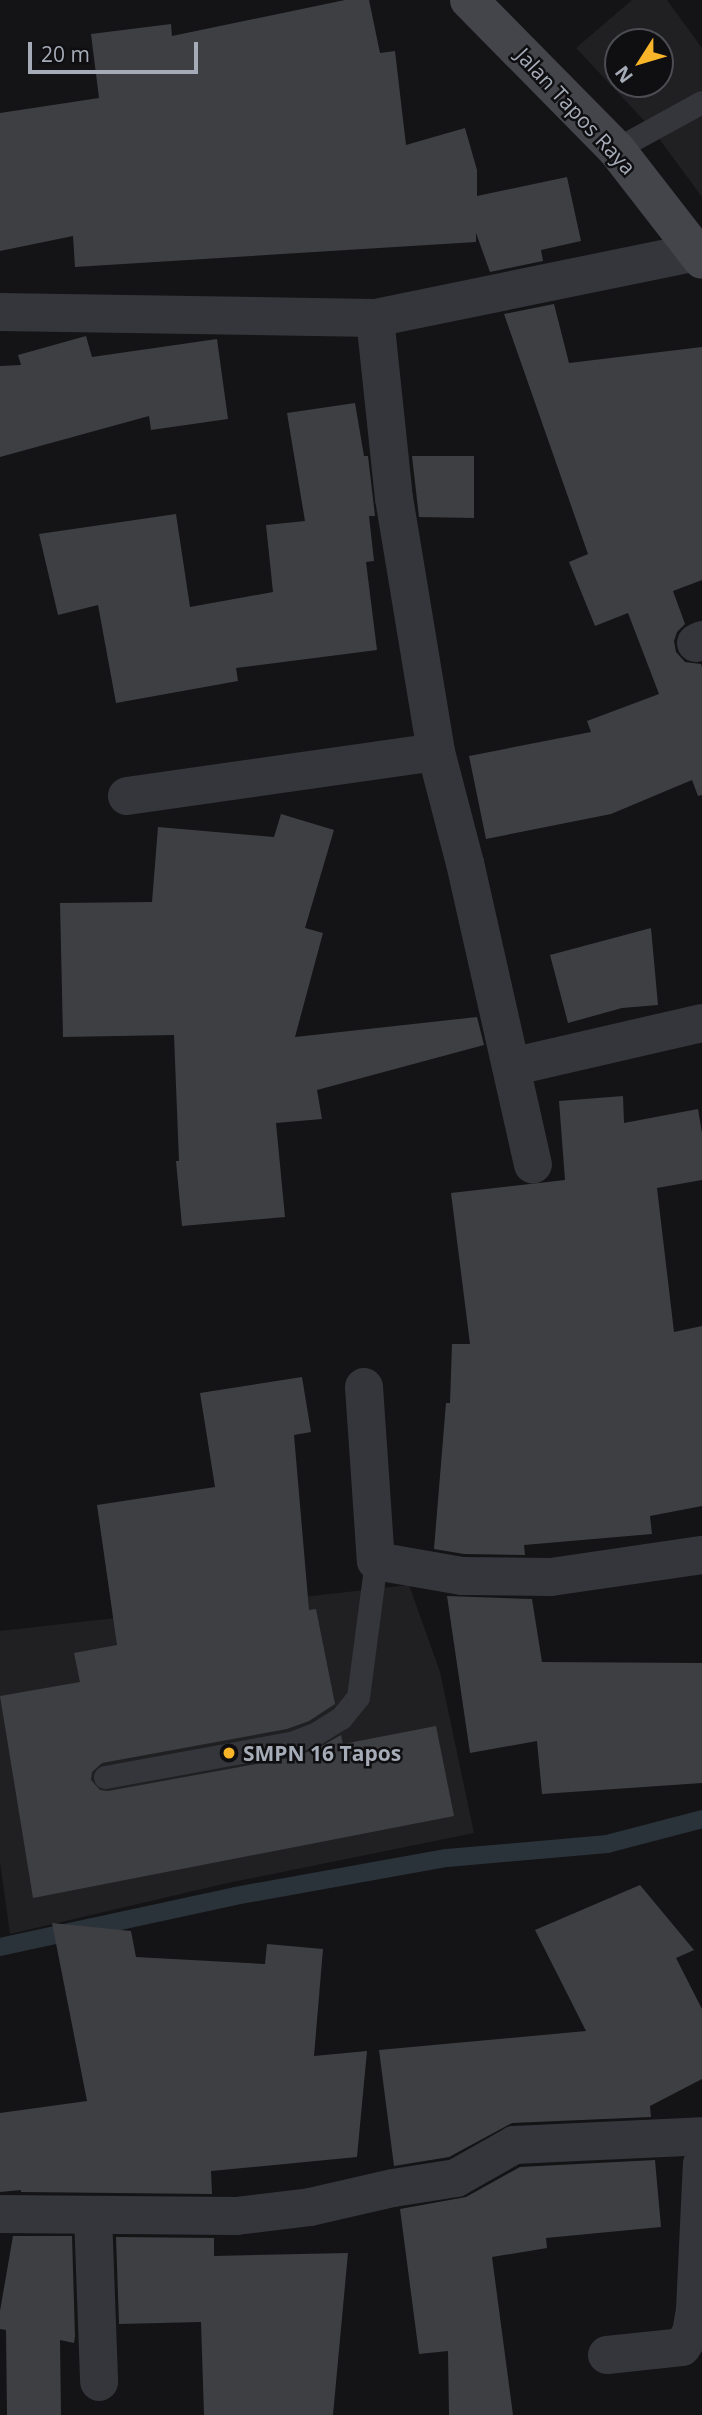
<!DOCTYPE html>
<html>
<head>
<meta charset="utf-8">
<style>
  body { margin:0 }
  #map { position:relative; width:702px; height:2415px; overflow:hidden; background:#141416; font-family:"Open Sans",sans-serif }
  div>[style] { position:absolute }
  .built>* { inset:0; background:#202023 }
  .stream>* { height:18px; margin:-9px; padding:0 9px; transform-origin:9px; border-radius:9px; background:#2a333a }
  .building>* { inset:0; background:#3e3f43 }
  .lane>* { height:23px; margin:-11.5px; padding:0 11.5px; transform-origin:11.5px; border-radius:11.5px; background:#35363b }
  .street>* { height:38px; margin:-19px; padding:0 19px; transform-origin:19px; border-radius:19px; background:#35363b }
  .secondary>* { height:38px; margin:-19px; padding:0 19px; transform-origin:19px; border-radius:19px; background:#43454b }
  .dots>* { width:19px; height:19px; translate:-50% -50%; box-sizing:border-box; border:4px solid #0f0f11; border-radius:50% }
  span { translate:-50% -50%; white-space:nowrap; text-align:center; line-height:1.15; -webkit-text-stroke:5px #0f0f11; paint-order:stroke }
  .street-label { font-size:21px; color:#a5abb7 }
  .poi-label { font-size:21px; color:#a5abb7; font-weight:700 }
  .left { translate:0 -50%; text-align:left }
  .north { position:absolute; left:604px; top:28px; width:70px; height:70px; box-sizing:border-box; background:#0f0f11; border:2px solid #4b4d53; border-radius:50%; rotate:233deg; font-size:19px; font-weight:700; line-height:28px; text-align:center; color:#a5abb7 }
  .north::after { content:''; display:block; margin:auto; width:24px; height:32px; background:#f8b52a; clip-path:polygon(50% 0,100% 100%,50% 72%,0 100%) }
  .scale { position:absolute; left:28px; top:42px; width:170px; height:32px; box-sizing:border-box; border:4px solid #a5abb7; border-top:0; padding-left:9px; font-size:21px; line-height:24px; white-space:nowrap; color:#a5abb7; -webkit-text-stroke:5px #0f0f11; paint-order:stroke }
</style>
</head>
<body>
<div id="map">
  <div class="built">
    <div style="clip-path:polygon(evenodd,632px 0,667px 0,702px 48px,702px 197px,652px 129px,576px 48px,632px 0,618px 42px,660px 42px,660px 84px,618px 84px,618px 42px)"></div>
    <div style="clip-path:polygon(409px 1585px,440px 1672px,474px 1833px,223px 1884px,10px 1934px,0 1862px,0 1631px)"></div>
  </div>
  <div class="stream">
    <div style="left:0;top:1947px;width:240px;rotate:-12.2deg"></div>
    <div style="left:235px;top:1896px;width:215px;rotate:-10.2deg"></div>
    <div style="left:447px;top:1858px;width:161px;rotate:-5deg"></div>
    <div style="left:607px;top:1844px;width:98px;rotate:-14.7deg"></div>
  </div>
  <div class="building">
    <div style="clip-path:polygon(345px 0,369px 0,380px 53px,395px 51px,406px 145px,465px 128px,477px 170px,477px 196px,567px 177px,581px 241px,541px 250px,543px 261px,490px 272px,476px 233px,476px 242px,75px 267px,73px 236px,0 251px,0 113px,99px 98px,91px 34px,171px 24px,172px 36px)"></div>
    <div style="clip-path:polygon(554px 304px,569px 363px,702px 347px,702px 580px,673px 591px,685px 624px,677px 632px,674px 641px,676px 652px,685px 662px,701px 664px,702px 667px,702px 795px,698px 796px,692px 780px,611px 814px,486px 839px,469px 756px,591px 732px,587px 721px,659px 694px,628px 613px,595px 626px,569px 562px,588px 554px,504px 314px)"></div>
    <div style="clip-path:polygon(86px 336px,92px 357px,217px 339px,228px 419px,151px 430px,149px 416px,0 457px,0 366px,21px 365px,18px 355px)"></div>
    <div style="clip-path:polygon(355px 403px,364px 456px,368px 456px,375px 516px,369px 516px,374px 561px,366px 562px,377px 650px,236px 668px,238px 681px,116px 703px,98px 605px,58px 615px,39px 534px,176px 514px,190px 607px,273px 592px,266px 525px,305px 521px,287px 413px)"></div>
    <div style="clip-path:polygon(412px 456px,474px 456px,474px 518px,419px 517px)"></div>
    <div style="clip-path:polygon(281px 814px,334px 830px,305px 928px,323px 933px,295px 1037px,477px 1017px,484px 1045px,317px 1090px,322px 1119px,276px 1123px,285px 1217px,182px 1226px,176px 1161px,179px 1161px,174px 1035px,63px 1037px,60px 903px,152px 902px,158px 827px,274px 837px)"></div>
    <div style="clip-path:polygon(651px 928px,658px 1005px,622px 1008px,568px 1023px,550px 955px)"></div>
    <div style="clip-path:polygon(623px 1096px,624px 1123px,698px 1109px,702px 1133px,702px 1180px,657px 1188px,674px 1332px,702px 1326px,702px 1506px,650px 1516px,652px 1534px,524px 1545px,525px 1555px,464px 1554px,434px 1549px,446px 1403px,450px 1403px,452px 1344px,470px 1344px,451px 1193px,565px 1180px,559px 1101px)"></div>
    <div style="clip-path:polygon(302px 1377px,311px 1432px,294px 1435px,309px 1610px,316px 1609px,335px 1704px,309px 1721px,287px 1729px,102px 1763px,92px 1772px,91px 1780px,100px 1790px,108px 1791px,294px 1757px,320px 1747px,341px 1735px,343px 1744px,436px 1726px,454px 1816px,33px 1898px,0 1696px,80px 1682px,74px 1653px,117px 1645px,97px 1505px,215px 1487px,200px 1393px)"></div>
    <div style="clip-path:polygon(447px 1596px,532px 1599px,542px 1662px,702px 1663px,702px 1783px,542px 1794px,537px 1741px,470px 1753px)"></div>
    <div style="clip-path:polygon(640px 1885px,694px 1950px,676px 1958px,702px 2009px,702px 2079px,650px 2106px,651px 2117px,512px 2123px,449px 2157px,394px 2166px,379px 2050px,586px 2031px,535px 1930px)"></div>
    <div style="clip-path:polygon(52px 1923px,131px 1931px,136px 1957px,265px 1964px,267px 1944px,323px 1949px,314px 2056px,367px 2051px,357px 2157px,211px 2171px,212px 2194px,21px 2192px,21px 2190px,0 2192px,0 2113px,87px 2101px)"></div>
    <div style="clip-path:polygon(655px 2160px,661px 2227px,546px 2238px,547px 2248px,492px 2257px,513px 2415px,449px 2415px,448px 2351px,419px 2354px,400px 2209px,466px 2197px,520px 2167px)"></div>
    <div style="clip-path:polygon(13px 2236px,72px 2236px,75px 2336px,74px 2343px,60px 2340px,61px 2415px,7px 2415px,6px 2330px,0 2329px,0 2311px)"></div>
    <div style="clip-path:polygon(116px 2237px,214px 2238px,214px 2256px,348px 2253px,333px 2415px,204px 2415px,201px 2322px,119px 2324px)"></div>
  </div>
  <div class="lane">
    <div style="left:616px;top:149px;width:98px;rotate:-28.7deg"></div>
    <div style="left:105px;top:1777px;width:189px;rotate:-10.4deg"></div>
    <div style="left:291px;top:1743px;width:26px;rotate:-21deg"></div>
    <div style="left:315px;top:1734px;width:31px;rotate:-32deg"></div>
    <div style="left:341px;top:1718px;width:27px;rotate:-51deg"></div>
    <div style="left:358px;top:1697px;width:137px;rotate:-82.5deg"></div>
  </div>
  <div class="street">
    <div style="left:0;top:312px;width:375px;rotate:0.9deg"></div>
    <div style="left:375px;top:318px;width:328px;rotate:-11.6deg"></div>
    <div style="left:375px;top:318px;width:181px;rotate:84deg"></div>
    <div style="left:394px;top:498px;width:257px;rotate:80.6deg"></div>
    <div style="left:436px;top:752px;width:115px;rotate:75.4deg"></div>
    <div style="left:465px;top:863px;width:309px;rotate:77.3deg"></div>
    <div style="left:696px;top:643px;width:7px;rotate:-27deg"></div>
    <div style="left:127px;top:796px;width:312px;rotate:-8.1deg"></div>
    <div style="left:511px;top:1067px;width:196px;rotate:-13deg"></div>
    <div style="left:364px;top:1387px;width:174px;rotate:86.1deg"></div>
    <div style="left:376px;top:1561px;width:87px;rotate:9.9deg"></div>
    <div style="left:462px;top:1576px;width:89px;rotate:0.6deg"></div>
    <div style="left:551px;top:1577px;width:153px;rotate:-8.3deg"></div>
    <div style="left:0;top:2214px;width:236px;rotate:0.5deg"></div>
    <div style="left:236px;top:2216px;width:75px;rotate:-6.9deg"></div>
    <div style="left:310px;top:2207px;width:85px;rotate:-12.9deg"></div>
    <div style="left:393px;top:2188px;width:64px;rotate:-9deg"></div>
    <div style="left:456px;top:2178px;width:67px;rotate:-29.6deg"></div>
    <div style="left:514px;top:2145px;width:188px;rotate:-2.7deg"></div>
    <div style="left:93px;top:2215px;width:167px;rotate:87.9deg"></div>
    <div style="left:607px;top:2355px;width:75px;rotate:-6.1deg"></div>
    <div style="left:682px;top:2347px;width:17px;rotate:-57deg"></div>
    <div style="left:691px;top:2333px;width:23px;rotate:-80deg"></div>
    <div style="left:695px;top:2310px;width:146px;rotate:-87.3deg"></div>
  </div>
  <div class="secondary">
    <div style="left:469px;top:0;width:209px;rotate:45.4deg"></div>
    <div style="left:616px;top:149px;width:140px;rotate:52.2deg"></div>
  </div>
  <div class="dots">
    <div style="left:229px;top:1753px;background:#f8b52a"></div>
  </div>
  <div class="street-label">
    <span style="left:576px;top:111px;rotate:47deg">Jalan Tapos Raya</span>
  </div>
  <div class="poi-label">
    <span class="left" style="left:243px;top:1753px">SMPN 16 Tapos</span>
  </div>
  <div class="north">N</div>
  <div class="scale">20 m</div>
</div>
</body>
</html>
